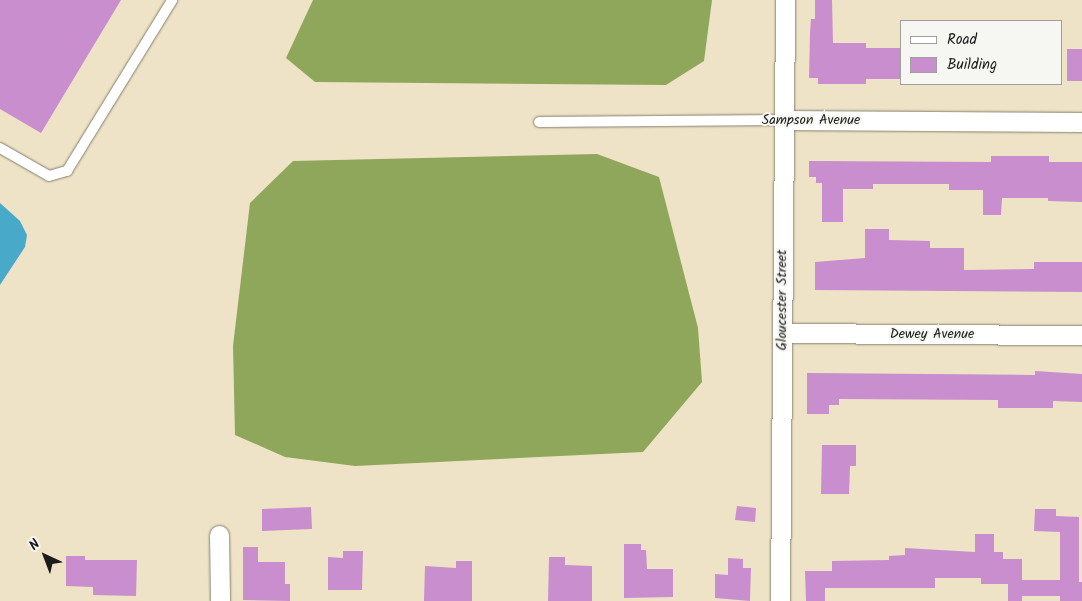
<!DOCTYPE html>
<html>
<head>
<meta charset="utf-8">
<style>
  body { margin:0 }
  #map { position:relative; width:1082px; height:601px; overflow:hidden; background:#eee3c6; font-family:Kalam,sans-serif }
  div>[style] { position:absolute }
  .forest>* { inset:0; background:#8fa75a }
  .water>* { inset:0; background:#49a9c8 }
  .building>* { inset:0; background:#c88ecd }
  .roads { filter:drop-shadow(0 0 1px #858071) drop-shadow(0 0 1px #858071) }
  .lane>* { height:10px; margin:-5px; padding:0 5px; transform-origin:5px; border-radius:5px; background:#fff }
  .street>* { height:19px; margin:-9.5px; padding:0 9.5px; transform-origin:9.5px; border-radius:9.5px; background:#fff }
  span { translate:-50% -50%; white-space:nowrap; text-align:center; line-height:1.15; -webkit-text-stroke:4px #f6f6f2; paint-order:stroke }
  .street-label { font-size:14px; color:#1c1c1c }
  .legend { position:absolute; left:900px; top:20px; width:162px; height:65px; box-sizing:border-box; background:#f6f6f2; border:1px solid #9f9f9c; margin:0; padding:6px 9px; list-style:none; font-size:15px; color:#1c1c1c }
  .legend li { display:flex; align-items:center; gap:10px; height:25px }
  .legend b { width:25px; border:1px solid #9f9f9c }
  .north { position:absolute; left:20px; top:531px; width:50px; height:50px; -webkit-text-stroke:4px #f6f6f2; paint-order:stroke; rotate:317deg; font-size:14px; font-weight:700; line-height:20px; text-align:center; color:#1c1c1c }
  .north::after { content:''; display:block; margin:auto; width:18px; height:22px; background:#1c1c1c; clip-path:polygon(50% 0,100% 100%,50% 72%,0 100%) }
</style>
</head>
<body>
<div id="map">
  <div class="forest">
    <div style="clip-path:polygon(313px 0,712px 0,704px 61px,666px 85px,315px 82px,286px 58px)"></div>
    <div style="clip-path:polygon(597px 154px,659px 177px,698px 328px,702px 382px,643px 452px,355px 466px,285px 457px,235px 435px,233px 346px,250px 203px,293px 161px)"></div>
  </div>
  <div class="water">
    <div style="clip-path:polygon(0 203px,20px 221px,27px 235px,25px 247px,0 285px)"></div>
  </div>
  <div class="building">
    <div style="clip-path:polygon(0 0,121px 0,41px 133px,0 109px)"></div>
    <div style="clip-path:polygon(815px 0,832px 0,833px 43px,866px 43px,866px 48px,901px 48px,901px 79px,866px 79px,866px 84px,818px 84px,818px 78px,809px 78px,810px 33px,811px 19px,815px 19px)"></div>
    <div style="clip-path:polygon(1067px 49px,1082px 49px,1082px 81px,1067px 81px)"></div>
    <div style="clip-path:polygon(991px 156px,1049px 156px,1049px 162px,1082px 162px,1082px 202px,1048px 201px,1048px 198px,1002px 198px,1001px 215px,983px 215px,983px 190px,949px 190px,949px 184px,873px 184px,873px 189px,843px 189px,843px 222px,822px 222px,822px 183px,816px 183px,816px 177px,809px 177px,809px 161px,991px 162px)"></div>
    <div style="clip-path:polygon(865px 229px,889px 229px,889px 240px,930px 241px,930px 248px,964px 248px,964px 270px,1034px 269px,1034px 262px,1082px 262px,1082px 292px,815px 290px,815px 262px,865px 258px)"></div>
    <div style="clip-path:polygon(1035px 371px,1082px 374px,1082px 402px,1053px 401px,1053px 408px,998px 408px,998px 400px,839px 399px,839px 405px,829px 405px,829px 414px,807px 414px,807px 373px,1035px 375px)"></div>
    <div style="clip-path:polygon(822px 445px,856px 445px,856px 466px,850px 466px,849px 494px,821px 494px)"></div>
    <div style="clip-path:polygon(737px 506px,756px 508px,755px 522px,735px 520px)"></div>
    <div style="clip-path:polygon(311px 507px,312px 529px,262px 531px,262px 509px)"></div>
    <div style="clip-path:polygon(1035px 509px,1056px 509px,1056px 516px,1079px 517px,1079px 582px,1082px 582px,1082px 601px,1060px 601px,1060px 596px,1022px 596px,1022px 601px,1008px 601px,1008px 584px,981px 584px,981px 578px,935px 578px,935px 588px,825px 588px,825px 601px,806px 601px,805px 571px,832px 571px,832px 561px,889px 560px,889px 556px,905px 555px,905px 548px,975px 552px,975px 534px,994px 534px,994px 552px,1003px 552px,1003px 559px,1022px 559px,1022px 580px,1060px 580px,1060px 532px,1034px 531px)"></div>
    <div style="clip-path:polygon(624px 544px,641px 544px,641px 550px,646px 550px,647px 569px,673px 569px,673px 597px,624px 598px)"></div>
    <div style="clip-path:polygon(243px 547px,258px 547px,258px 562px,285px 562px,285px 584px,290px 584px,290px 601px,243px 600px)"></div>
    <div style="clip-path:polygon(343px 551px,363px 551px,362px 590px,328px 590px,328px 557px,343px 558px)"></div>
    <div style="clip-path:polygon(66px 556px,85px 556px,85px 560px,137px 560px,136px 596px,93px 595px,93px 587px,66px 586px)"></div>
    <div style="clip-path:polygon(549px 557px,565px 557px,565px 565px,592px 566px,592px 601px,548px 601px)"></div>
    <div style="clip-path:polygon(728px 558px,743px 559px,743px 568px,751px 568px,750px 601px,715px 598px,715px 574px,728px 575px)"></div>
    <div style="clip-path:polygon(456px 561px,472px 561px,472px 601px,424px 601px,425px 566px,456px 568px)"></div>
  </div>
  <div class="roads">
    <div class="lane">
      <div style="left:539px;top:122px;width:243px;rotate:-0.5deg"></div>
      <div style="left:0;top:148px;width:56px;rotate:29.7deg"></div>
      <div style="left:49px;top:176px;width:19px;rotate:-16deg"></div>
      <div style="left:67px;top:171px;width:201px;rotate:-58.4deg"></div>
    </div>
    <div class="street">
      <div style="left:782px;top:120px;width:300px;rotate:0.4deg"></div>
      <div style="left:782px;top:333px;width:300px;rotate:0.4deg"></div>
      <div style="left:219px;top:535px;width:66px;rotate:89.1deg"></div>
      <div style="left:780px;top:601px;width:601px;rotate:-89.52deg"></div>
    </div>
  </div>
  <div class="street-label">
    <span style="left:811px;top:120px">Sampson Avenue</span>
    <span style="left:782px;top:300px;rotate:-90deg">Gloucester Street</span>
    <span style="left:932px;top:334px">Dewey Avenue</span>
  </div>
  <ul class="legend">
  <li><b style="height:6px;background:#fff"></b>Road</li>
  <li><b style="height:14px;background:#c88ecd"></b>Building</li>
  </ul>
  <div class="north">N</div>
</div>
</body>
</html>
